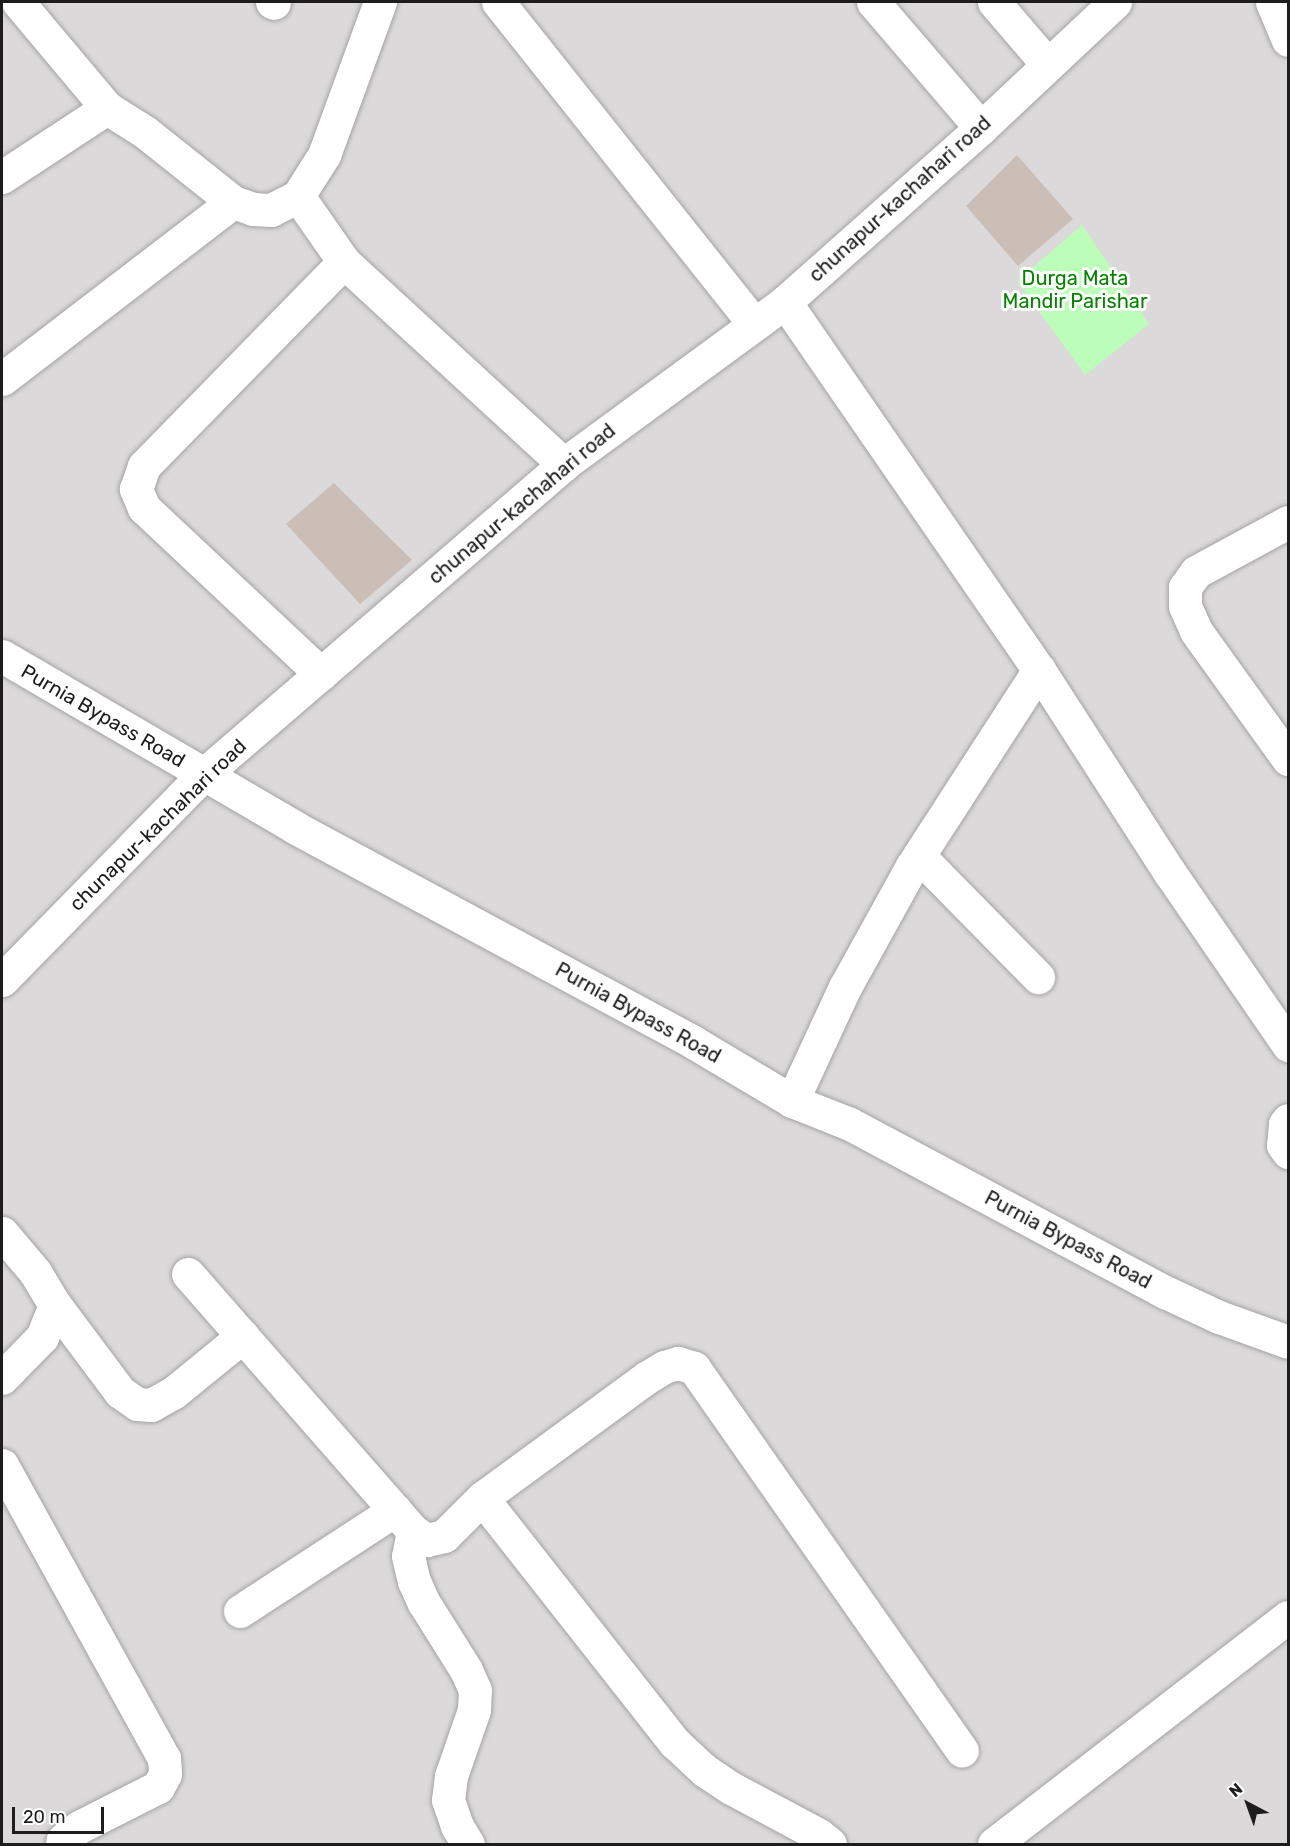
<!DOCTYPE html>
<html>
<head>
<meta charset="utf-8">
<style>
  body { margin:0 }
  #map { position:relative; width:1290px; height:1846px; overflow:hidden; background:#efe9e1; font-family:Rubik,sans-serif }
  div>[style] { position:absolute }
  .residential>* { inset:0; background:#dbd9d9 }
  .park>* { inset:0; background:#bcfdba }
  .building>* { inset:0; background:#cbbeb7 }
  .roads { filter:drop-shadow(0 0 2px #a4a4a4) drop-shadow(0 0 2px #a4a4a4) }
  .minor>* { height:33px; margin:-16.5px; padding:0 16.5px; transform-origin:16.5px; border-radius:16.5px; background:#fff }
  span { translate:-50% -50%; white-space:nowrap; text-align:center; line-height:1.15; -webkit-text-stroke:6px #fff; paint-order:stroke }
  .street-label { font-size:20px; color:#1d1d1d }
  .park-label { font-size:20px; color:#078203 }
  .frame { position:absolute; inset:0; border:3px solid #1d1d1d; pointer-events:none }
  .north { position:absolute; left:1218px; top:1774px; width:60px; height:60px; -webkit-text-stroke:4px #fff; paint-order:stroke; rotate:319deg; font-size:16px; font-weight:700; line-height:24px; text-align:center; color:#1d1d1d }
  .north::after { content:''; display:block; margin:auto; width:21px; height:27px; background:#1d1d1d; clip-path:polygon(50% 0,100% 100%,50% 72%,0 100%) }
  .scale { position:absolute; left:12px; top:1807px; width:92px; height:27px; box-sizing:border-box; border:3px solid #1d1d1d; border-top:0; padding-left:8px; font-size:18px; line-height:21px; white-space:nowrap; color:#1d1d1d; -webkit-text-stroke:4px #fff; paint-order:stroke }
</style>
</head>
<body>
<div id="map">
  <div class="residential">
    <div style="clip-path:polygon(2px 2px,1288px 2px,1288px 1844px,2px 1844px)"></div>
  </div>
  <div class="park">
    <div style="clip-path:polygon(1082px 225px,1149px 324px,1085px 375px,1017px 281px)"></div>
  </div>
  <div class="building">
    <div style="clip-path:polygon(1017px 155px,1073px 219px,1018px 266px,966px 206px)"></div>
    <div style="clip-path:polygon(334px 483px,412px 560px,360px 604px,286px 524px)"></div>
  </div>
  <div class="roads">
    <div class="minor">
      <div style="left:18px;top:2px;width:138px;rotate:50deg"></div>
      <div style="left:107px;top:108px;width:45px;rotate:32.3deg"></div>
      <div style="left:145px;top:132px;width:112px;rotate:38.5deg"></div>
      <div style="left:233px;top:202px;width:21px;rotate:19deg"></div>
      <div style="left:253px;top:209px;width:18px;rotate:3deg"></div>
      <div style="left:271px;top:210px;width:30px;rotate:-27deg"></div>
      <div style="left:298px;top:196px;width:49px;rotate:-57.6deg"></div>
      <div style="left:324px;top:155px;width:163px;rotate:-69.9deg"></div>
      <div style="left:272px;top:2px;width:2px;rotate:27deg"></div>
      <div style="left:498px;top:2px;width:411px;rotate:51.5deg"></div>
      <div style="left:873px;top:2px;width:166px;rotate:49.4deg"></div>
      <div style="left:994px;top:2px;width:83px;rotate:49.4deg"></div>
      <div style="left:1272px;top:2px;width:41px;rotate:67.2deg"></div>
      <div style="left:2px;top:177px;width:126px;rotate:-33.3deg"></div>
      <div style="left:298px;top:196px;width:80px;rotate:55.1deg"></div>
      <div style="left:344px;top:262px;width:299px;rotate:42.6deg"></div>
      <div style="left:785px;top:302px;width:447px;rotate:55.4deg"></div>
      <div style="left:1039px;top:670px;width:242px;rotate:57.2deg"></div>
      <div style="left:1170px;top:873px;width:209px;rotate:55.5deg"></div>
      <div style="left:2px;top:379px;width:291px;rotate:-37.5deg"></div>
      <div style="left:1288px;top:522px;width:105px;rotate:151.5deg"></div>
      <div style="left:1196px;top:572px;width:19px;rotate:126deg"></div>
      <div style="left:1185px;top:587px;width:19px;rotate:90deg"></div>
      <div style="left:1185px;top:606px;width:27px;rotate:66deg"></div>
      <div style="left:1196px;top:631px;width:158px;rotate:54.3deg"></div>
      <div style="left:2px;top:656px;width:341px;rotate:30.3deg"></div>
      <div style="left:296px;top:828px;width:451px;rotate:28.3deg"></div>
      <div style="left:693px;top:1042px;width:115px;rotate:30.8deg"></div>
      <div style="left:792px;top:1101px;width:62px;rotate:21.6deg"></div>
      <div style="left:850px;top:1124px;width:357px;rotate:28.1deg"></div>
      <div style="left:1165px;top:1292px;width:60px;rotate:24.8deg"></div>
      <div style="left:1219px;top:1317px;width:73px;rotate:19.9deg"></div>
      <div style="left:321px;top:674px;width:243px;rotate:-136.8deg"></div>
      <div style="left:144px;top:508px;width:21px;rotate:-113deg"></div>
      <div style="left:136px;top:489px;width:24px;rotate:-71deg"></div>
      <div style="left:144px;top:466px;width:286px;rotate:-45.6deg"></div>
      <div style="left:919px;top:856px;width:170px;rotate:45.5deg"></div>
      <div style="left:2px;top:980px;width:287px;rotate:-45.6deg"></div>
      <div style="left:203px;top:775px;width:476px;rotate:-40.7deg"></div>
      <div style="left:564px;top:464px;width:274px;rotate:-36.2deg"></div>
      <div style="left:785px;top:302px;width:262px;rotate:-41.6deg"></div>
      <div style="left:981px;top:128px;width:184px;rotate:-43.2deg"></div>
      <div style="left:792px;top:1101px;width:126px;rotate:-65.1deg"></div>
      <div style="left:845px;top:987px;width:138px;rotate:-61deg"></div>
      <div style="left:912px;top:866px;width:234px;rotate:-57.1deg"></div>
      <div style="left:1288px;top:1120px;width:5px;rotate:127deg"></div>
      <div style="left:1285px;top:1124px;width:21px;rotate:95deg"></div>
      <div style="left:1283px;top:1145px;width:9px;rotate:54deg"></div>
      <div style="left:2px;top:1233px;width:51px;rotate:49.8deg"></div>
      <div style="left:35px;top:1272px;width:39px;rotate:59deg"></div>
      <div style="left:55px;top:1305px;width:35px;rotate:112deg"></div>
      <div style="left:42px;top:1337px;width:57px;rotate:134.3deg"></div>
      <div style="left:188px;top:1274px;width:342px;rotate:48.8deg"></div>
      <div style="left:413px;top:1531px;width:17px;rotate:33deg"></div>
      <div style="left:427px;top:1540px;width:17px;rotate:-13deg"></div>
      <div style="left:444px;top:1536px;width:54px;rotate:-45deg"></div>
      <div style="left:482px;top:1498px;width:203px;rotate:-36.2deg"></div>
      <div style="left:646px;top:1378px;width:21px;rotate:-31deg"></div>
      <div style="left:664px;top:1367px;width:15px;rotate:-16deg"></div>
      <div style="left:678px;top:1363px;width:17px;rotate:17deg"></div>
      <div style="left:694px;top:1368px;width:467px;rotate:55deg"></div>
      <div style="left:55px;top:1305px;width:109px;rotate:53.2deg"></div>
      <div style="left:120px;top:1392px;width:21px;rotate:35deg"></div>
      <div style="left:137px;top:1404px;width:14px;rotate:4deg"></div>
      <div style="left:151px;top:1405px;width:25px;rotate:-29deg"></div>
      <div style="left:173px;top:1393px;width:90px;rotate:-39.2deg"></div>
      <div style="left:2px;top:1465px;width:335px;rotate:61.1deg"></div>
      <div style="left:164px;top:1758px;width:16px;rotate:86deg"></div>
      <div style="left:165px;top:1774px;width:15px;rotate:118deg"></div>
      <div style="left:158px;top:1787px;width:89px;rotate:153.1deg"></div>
      <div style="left:79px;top:1827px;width:21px;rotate:141deg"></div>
      <div style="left:63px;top:1840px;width:4px;rotate:104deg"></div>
      <div style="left:482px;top:1498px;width:312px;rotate:51.8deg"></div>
      <div style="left:675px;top:1743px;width:40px;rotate:43deg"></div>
      <div style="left:704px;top:1770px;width:32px;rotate:34deg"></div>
      <div style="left:731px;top:1788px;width:100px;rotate:28.1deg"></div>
      <div style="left:819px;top:1835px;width:14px;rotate:39deg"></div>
      <div style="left:413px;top:1531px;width:25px;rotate:101deg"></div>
      <div style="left:408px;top:1556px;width:26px;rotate:77deg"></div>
      <div style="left:414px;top:1581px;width:24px;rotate:66deg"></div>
      <div style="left:424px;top:1603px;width:79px;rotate:57.9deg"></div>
      <div style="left:466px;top:1670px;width:22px;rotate:66deg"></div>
      <div style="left:475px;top:1690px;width:20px;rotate:93deg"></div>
      <div style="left:474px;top:1710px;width:70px;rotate:109.2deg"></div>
      <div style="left:451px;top:1776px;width:24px;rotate:97deg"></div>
      <div style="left:448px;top:1800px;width:28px;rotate:71deg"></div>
      <div style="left:457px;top:1826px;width:21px;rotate:59deg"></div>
      <div style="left:240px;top:1611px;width:185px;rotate:-33.1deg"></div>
      <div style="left:994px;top:1844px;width:371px;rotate:-37.7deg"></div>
    </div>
  </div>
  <div class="street-label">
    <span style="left:900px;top:199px;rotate:-42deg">chunapur-kachahari road</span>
    <span style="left:522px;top:504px;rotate:-40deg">chunapur-kachahari road</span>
    <span style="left:103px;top:716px;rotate:30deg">Purnia Bypass Road</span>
    <span style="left:158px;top:825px;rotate:-44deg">chunapur-kachahari road</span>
    <span style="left:638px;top:1013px;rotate:29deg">Purnia Bypass Road</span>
    <span style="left:1068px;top:1240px;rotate:28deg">Purnia Bypass Road</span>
  </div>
  <div class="park-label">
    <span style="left:1075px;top:290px">Durga Mata<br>Mandir Parishar</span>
  </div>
  <div class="frame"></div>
  <div class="north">N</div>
  <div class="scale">20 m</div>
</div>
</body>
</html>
